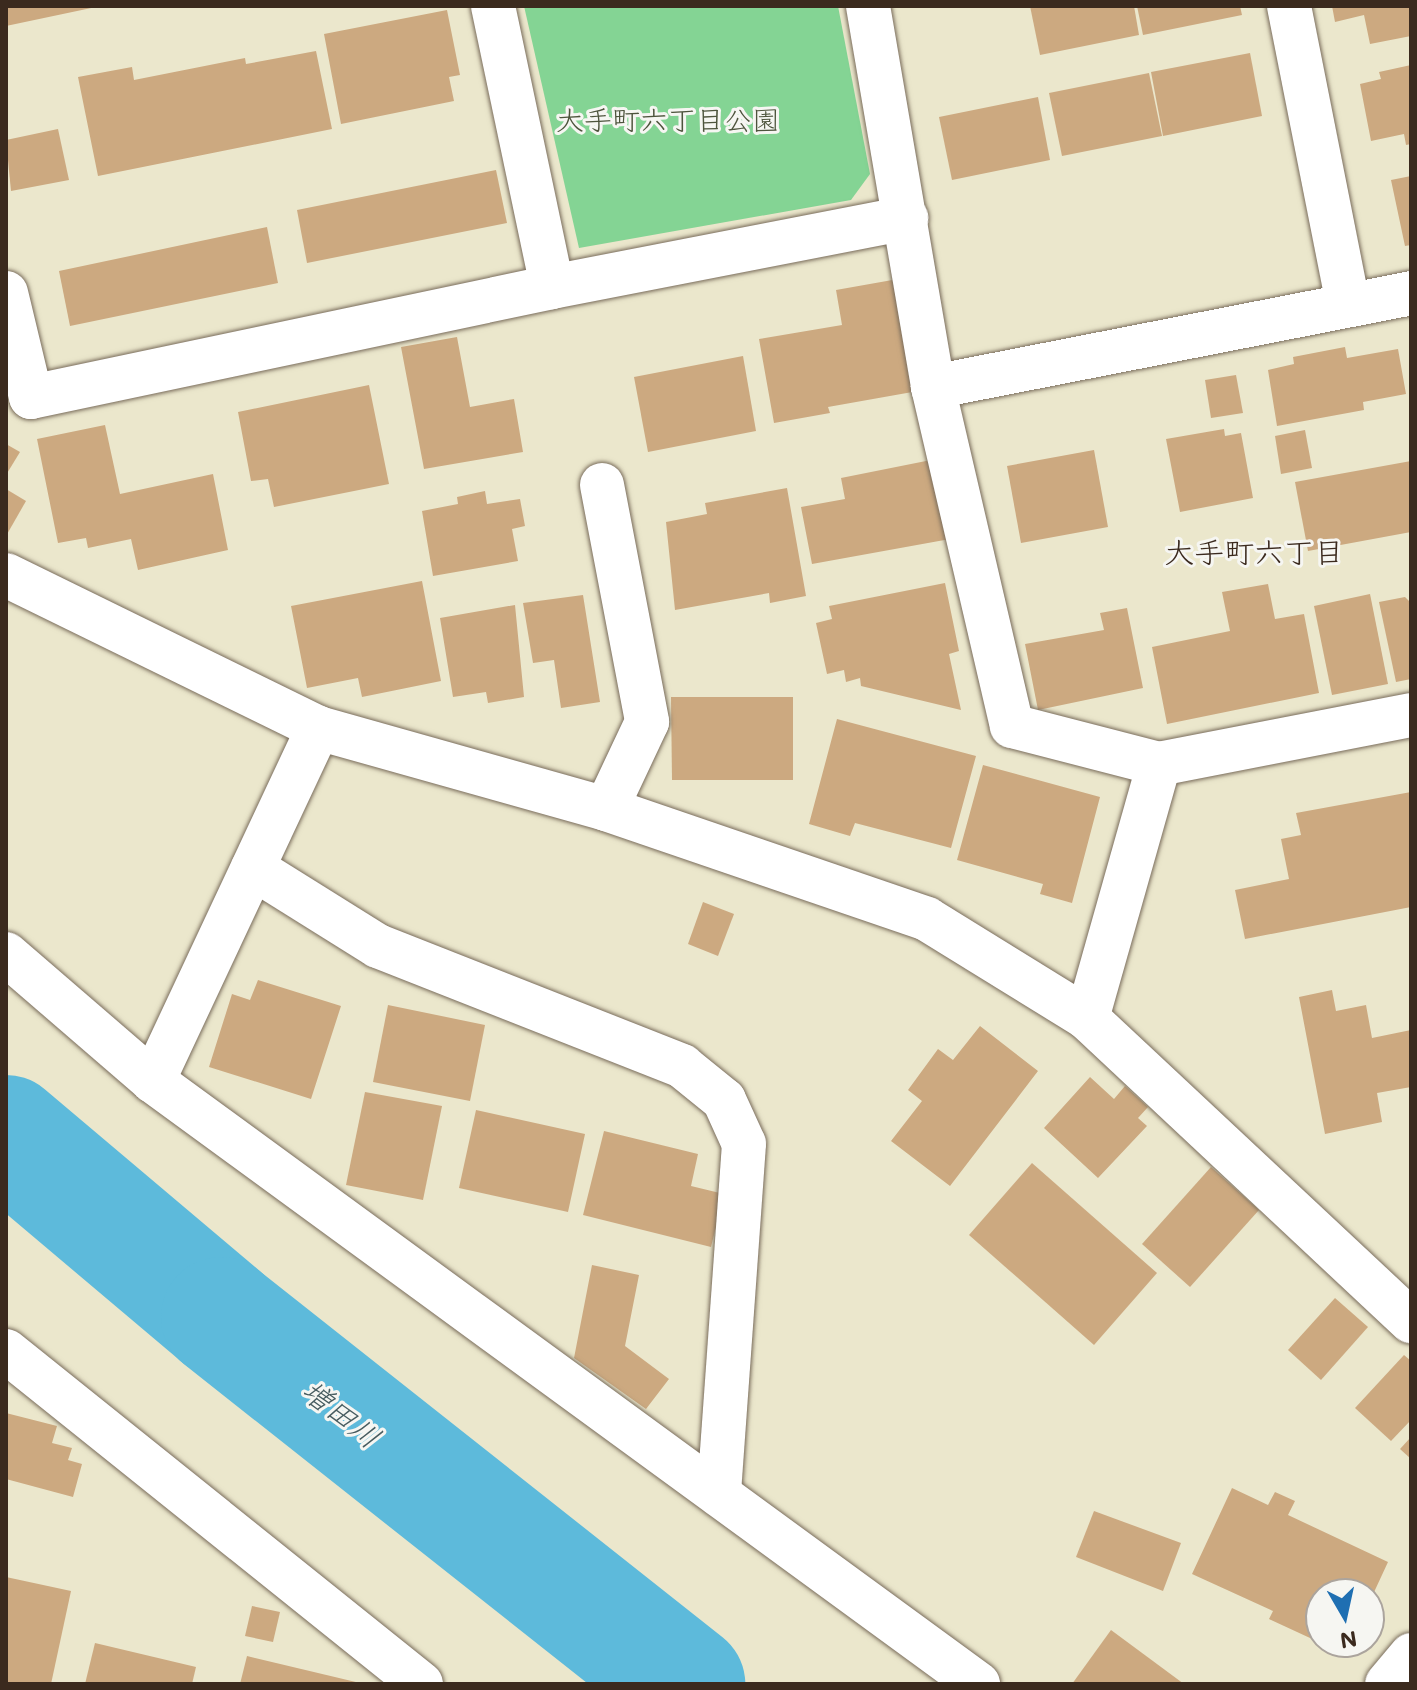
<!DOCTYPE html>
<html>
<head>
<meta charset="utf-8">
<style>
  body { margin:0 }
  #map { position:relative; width:1417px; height:1690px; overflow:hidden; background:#ebe7cc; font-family:Mali,"Klee One",sans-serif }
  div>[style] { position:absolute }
  .green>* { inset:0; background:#84d494 }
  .river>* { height:120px; margin:-60px; padding:0 60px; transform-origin:60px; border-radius:60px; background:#5dbadb }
  .building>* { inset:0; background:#cca980 }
  .roads { filter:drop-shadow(0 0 2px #796c5b) drop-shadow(0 0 2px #796c5b) }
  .street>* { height:44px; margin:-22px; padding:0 22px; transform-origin:22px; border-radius:22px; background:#fff }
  span { translate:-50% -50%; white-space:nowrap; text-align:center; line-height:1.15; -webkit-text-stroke:6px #f6f6f2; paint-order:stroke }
  .park-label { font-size:28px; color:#4d543c }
  .neighbourhood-label { font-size:30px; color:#3b2a1e }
  .water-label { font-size:30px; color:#475c60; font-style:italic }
  .frame { position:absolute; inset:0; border:8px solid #3b2a1e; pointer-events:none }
  .north { position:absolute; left:1305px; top:1578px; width:80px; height:80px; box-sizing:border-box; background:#f6f6f2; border:2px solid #aba49d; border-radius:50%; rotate:171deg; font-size:22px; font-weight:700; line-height:32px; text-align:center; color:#3b2a1e }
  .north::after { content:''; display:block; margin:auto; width:28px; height:36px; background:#1f6fb2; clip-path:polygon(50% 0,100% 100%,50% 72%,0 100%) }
</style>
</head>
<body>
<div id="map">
  <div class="green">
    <div style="clip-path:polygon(524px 6px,838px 6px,870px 174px,851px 200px,579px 248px)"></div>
  </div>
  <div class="river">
    <div style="left:6px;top:1135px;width:282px;rotate:40.2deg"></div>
    <div style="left:221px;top:1317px;width:592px;rotate:38.34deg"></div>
  </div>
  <div class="building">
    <div style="clip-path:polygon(6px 6px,95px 6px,96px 7px,6px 26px)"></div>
    <div style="clip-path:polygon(1030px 6px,1134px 6px,1139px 35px,1040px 55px)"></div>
    <div style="clip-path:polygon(1137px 6px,1240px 6px,1242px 15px,1143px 35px)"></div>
    <div style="clip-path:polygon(1332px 6px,1411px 6px,1411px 36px,1370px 44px,1364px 15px,1335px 22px)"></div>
    <div style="clip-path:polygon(447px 10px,460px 75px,449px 77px,454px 101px,341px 124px,324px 34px)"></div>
    <div style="clip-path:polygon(316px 51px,332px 129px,98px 176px,78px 77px,132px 67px,134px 80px,245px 58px,246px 64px)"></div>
    <div style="clip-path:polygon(1250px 53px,1262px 116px,1163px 136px,1151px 72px)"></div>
    <div style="clip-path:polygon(1411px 65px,1411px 144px,1406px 145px,1404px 134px,1371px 141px,1360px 84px,1381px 79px,1379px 72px)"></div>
    <div style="clip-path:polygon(1149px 73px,1162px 136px,1062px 156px,1049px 93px)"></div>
    <div style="clip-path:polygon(1038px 97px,1050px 160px,952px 180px,939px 117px)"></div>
    <div style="clip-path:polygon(58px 129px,69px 180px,11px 191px,6px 140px)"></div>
    <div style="clip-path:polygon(496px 170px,507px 223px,307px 263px,297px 210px)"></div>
    <div style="clip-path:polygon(1411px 176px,1411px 245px,1405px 246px,1391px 180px)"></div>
    <div style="clip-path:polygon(267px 227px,278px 283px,70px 326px,59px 271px)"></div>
    <div style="clip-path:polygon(898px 279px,918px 391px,828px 407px,830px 413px,774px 423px,759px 339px,842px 325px,836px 290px)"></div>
    <div style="clip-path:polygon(457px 337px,470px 407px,514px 399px,523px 452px,424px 469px,401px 347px)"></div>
    <div style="clip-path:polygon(1345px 347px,1347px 358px,1398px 349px,1406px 394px,1363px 402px,1364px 410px,1277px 426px,1268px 370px,1294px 364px,1293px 357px)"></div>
    <div style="clip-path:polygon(743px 356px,756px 431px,648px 452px,634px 377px)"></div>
    <div style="clip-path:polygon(1236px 375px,1243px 413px,1211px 418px,1205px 380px)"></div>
    <div style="clip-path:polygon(369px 385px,389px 484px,274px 507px,268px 479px,251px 481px,238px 412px)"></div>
    <div style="clip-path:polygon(105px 425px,120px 494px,213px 474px,228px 550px,138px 570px,131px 539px,88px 548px,86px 538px,58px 543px,37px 439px)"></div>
    <div style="clip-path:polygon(1224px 429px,1225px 436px,1241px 433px,1253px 498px,1180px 512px,1166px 439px)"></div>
    <div style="clip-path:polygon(1305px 430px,1312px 468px,1281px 474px,1275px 436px)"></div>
    <div style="clip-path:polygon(6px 444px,20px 452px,6px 475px)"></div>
    <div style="clip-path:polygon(1094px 450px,1108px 527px,1021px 543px,1007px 466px)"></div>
    <div style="clip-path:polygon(936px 459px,950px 539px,812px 564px,801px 507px,845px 499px,841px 478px)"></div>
    <div style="clip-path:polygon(1411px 461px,1411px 532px,1308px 551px,1295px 482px)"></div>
    <div style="clip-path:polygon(787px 488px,806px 596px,770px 603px,769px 593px,675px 610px,666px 522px,707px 514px,705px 503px)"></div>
    <div style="clip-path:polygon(6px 489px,26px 501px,6px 536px)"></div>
    <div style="clip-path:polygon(485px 491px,487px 504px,520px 499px,525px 526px,512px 529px,518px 561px,433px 576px,422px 511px,458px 504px,457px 497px)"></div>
    <div style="clip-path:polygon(422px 581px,441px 681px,362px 697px,358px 678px,307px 688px,291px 606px)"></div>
    <div style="clip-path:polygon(945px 583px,959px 651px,949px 654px,961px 710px,861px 686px,860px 678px,846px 682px,844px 670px,827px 674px,816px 623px,832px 619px,829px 606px)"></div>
    <div style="clip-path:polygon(1268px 584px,1275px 619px,1304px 614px,1319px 693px,1167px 724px,1152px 647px,1230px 631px,1222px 592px)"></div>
    <div style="clip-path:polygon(1370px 594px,1388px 684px,1332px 695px,1314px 606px)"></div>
    <div style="clip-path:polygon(583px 595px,600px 702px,561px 708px,554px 660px,533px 663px,523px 603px)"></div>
    <div style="clip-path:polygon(1405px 597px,1411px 603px,1411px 679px,1396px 682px,1379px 602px)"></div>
    <div style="clip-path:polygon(515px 605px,524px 697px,488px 703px,486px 692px,453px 697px,440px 618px)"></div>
    <div style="clip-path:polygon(1127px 608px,1143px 688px,1038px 710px,1025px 644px,1104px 630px,1100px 613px)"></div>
    <div style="clip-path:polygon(671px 697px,793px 697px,793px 780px,672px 780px)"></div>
    <div style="clip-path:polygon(837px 719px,976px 756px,951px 848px,855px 823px,850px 836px,809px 824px)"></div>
    <div style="clip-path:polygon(983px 765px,1100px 797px,1072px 903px,1040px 894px,1043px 884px,957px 860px)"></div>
    <div style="clip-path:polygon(1411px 792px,1411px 907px,1245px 939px,1235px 890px,1289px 879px,1281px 839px,1301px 835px,1296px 813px)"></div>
    <div style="clip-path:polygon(703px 902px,734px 914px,718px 956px,688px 944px)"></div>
    <div style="clip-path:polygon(258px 980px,341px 1006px,311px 1099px,209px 1067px,232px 994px,250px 1000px)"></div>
    <div style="clip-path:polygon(1332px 990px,1336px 1011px,1366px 1005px,1372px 1038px,1411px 1030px,1411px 1087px,1377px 1093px,1382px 1122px,1325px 1134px,1299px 997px)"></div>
    <div style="clip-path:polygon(388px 1005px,485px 1025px,470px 1101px,373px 1082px)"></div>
    <div style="clip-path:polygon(980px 1026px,1038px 1071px,950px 1186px,891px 1141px,922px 1101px,908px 1090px,938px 1049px,953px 1060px)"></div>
    <div style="clip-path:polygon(1090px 1077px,1114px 1099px,1125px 1086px,1148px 1107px,1138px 1118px,1147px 1126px,1098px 1178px,1044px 1128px)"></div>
    <div style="clip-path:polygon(365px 1092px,442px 1106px,423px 1200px,346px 1185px)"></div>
    <div style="clip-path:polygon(476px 1110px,585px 1134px,568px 1212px,459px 1188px)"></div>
    <div style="clip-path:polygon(604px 1131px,698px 1154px,691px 1186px,724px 1194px,711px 1247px,583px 1215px)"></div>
    <div style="clip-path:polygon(1032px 1163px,1157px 1273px,1094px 1345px,969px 1235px)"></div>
    <div style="clip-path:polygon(1211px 1167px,1259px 1210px,1190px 1287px,1142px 1244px)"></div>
    <div style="clip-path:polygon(592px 1265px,639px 1275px,625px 1346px,669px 1379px,646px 1409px,574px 1358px)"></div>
    <div style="clip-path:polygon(1335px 1298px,1368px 1327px,1321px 1380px,1288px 1350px)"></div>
    <div style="clip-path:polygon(1404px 1355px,1411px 1361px,1411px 1420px,1391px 1441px,1355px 1408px)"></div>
    <div style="clip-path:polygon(6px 1413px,57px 1426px,52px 1443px,72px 1448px,68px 1460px,82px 1464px,73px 1497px,6px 1479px)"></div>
    <div style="clip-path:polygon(1411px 1437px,1411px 1459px,1400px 1449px)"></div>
    <div style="clip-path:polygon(1232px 1488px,1268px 1505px,1275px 1492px,1295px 1501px,1288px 1515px,1388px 1562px,1369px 1603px,1369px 1594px,1321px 1594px,1321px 1642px,1339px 1642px,1336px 1650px,1269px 1619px,1273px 1611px,1192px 1574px)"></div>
    <div style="clip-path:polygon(1094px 1511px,1181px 1543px,1163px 1591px,1076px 1557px)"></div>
    <div style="clip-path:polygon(6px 1577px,71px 1591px,51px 1684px,6px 1683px)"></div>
    <div style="clip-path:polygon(252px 1606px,280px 1612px,273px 1642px,245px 1636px)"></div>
    <div style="clip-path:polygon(1111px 1630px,1184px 1684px,1072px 1684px)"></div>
    <div style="clip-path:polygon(95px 1643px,196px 1667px,192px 1684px,85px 1684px)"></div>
    <div style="clip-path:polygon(247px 1656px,360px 1683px,360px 1684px,240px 1684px)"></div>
  </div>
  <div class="roads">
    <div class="street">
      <div style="left:493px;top:6px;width:287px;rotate:78.1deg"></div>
      <div style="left:552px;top:287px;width:361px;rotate:-11deg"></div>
      <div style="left:868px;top:6px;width:387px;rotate:80.3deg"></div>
      <div style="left:933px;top:387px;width:348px;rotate:76.9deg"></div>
      <div style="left:1012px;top:726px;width:152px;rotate:14.5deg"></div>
      <div style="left:1159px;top:764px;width:264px;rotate:105.8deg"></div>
      <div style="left:1087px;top:1018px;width:444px;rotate:43.1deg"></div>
      <div style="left:1289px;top:6px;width:305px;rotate:78.8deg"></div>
      <div style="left:6px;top:293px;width:107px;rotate:76.5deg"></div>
      <div style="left:31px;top:397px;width:532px;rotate:-11.92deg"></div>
      <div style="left:933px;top:387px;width:487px;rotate:-11.1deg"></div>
      <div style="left:602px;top:485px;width:241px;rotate:79.2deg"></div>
      <div style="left:647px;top:722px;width:96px;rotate:115.2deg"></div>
      <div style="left:6px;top:575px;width:347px;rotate:26.1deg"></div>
      <div style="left:318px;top:728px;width:299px;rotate:15.7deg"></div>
      <div style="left:606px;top:809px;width:339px;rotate:18.9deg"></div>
      <div style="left:927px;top:919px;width:188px;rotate:31.7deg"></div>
      <div style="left:1159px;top:764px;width:257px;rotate:-11deg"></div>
      <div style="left:253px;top:868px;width:147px;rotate:32deg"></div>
      <div style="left:378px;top:946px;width:327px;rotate:21.5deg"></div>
      <div style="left:682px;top:1066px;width:54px;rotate:39deg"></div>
      <div style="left:724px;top:1100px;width:48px;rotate:65.6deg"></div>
      <div style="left:744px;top:1144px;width:351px;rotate:94.1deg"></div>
      <div style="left:6px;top:954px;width:194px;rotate:40.8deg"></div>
      <div style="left:153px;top:1081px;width:1022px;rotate:36.16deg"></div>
      <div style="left:153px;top:1081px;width:390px;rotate:-64.9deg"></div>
      <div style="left:6px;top:1351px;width:532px;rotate:38.74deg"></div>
      <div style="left:1387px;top:1684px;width:38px;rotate:-50deg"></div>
    </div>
  </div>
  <div class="park-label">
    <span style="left:668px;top:119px">大手町六丁目公園</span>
  </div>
  <div class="neighbourhood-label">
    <span style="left:1254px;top:551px">大手町六丁目</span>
  </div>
  <div class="water-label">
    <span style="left:342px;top:1413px;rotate:38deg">増田川</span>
  </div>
  <div class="frame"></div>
  <div class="north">N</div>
</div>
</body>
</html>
